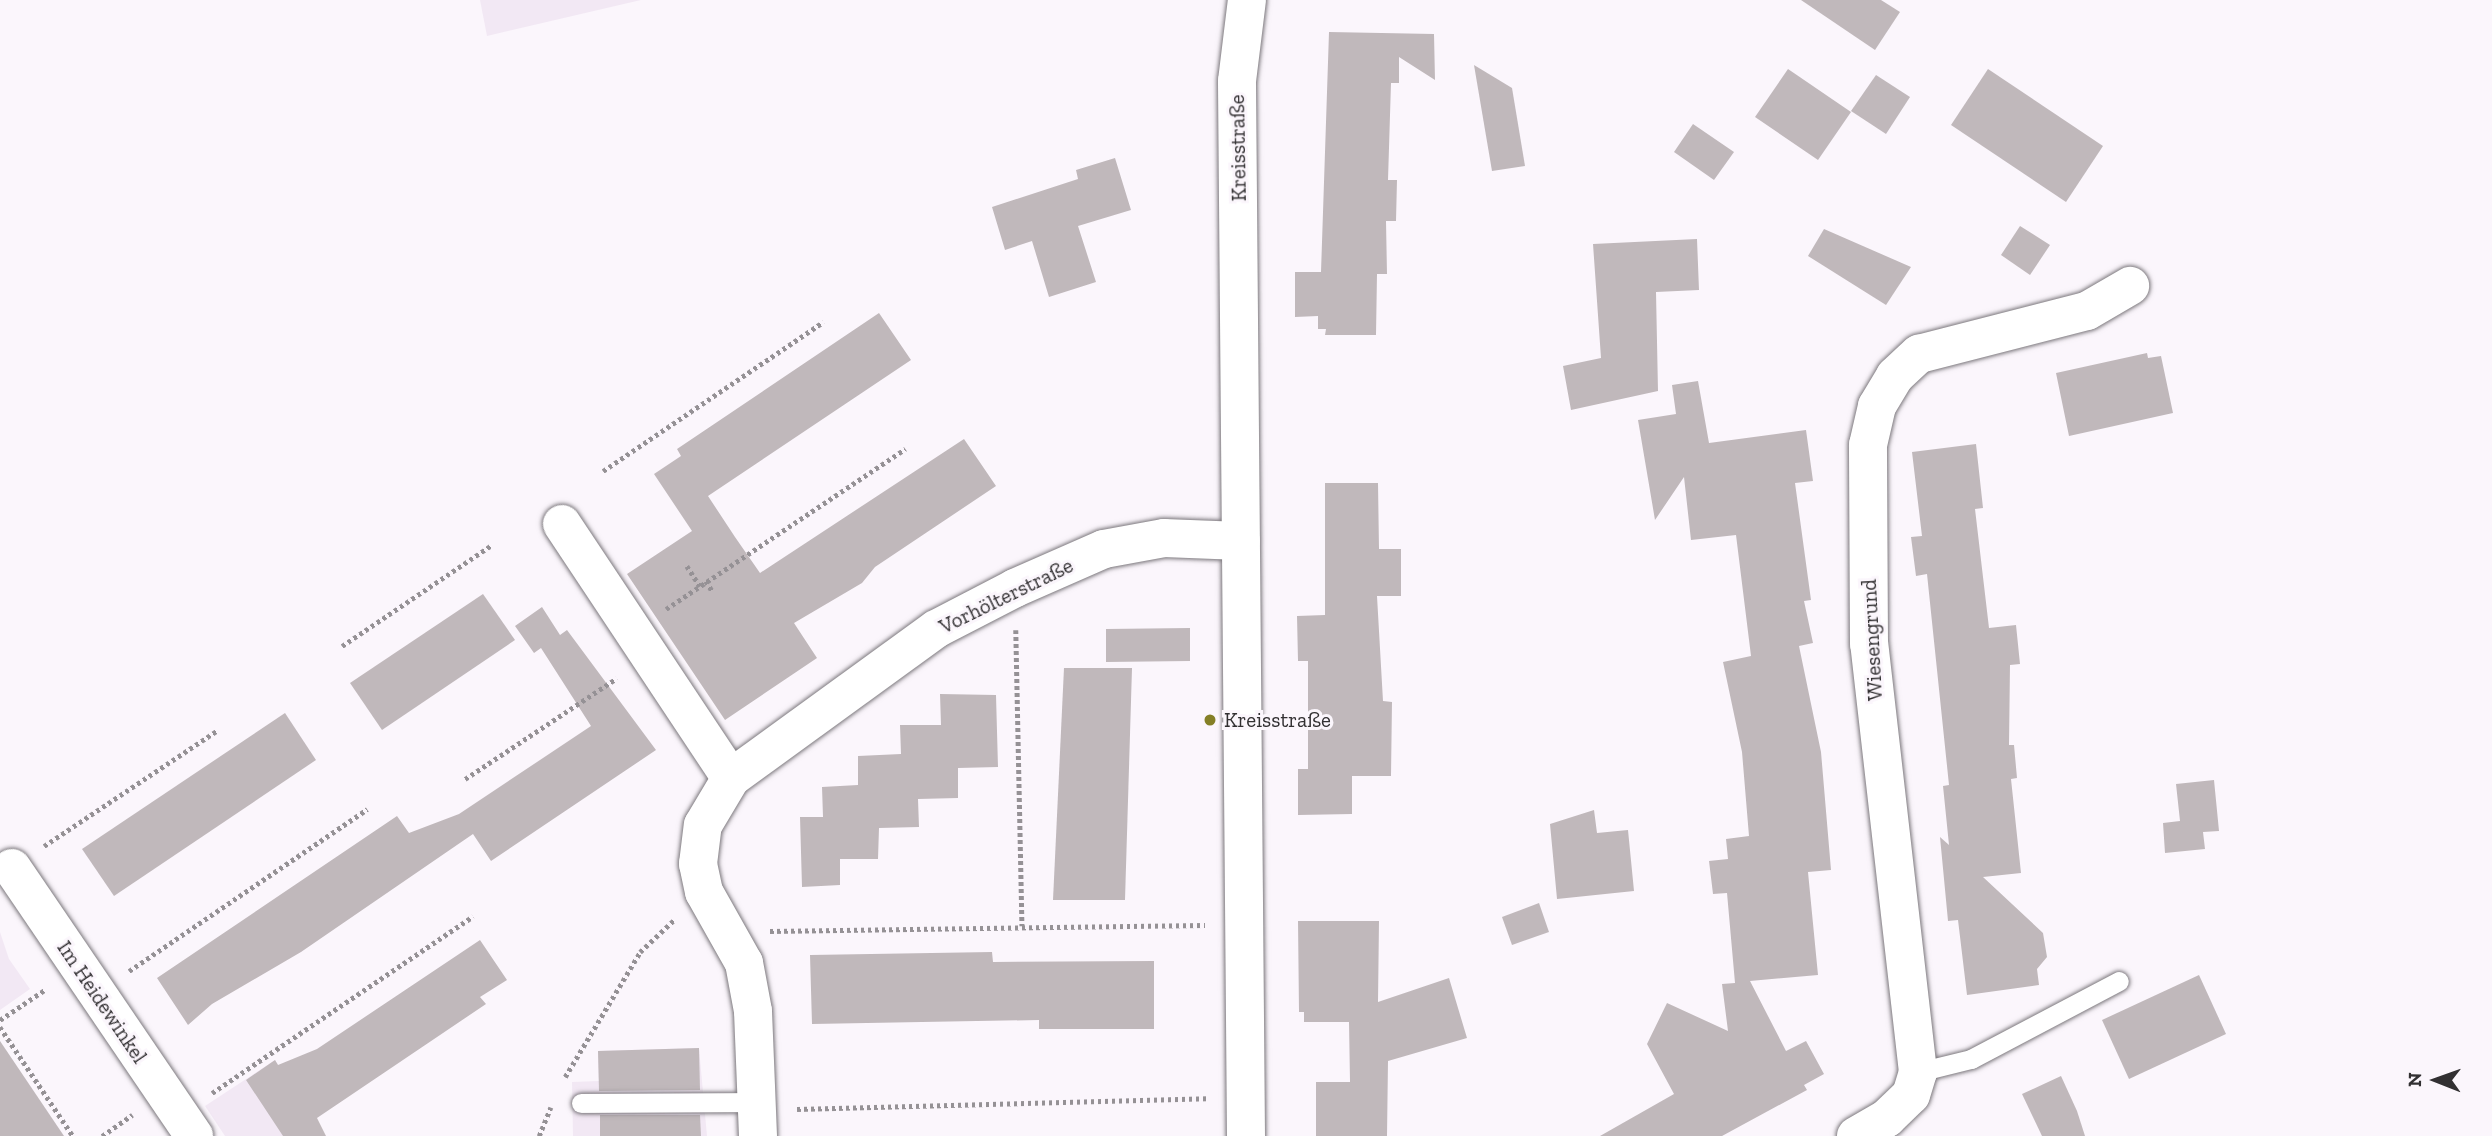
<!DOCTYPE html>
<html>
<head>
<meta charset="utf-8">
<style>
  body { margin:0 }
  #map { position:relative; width:2492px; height:1136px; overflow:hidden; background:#fbf6fc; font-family:"Zilla Slab",serif }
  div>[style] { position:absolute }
  .built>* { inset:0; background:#f2e8f4 }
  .building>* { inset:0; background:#c0b8bb }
  .path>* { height:4.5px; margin-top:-2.25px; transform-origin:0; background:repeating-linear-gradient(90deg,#959195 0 3.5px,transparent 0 7px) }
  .roads { filter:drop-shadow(0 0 2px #7c787d) drop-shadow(0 0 2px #7c787d) }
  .lane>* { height:19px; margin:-9.5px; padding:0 9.5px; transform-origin:9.5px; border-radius:9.5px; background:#fff }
  .street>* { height:38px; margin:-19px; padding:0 19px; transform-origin:19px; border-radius:19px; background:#fff }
  .secondary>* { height:38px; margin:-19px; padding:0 19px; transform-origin:19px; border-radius:19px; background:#fff }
  .dots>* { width:19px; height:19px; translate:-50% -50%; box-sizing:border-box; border:4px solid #fbf6fc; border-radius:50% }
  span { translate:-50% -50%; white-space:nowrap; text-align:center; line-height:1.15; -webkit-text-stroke:6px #fbf6fc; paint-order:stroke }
  .street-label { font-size:21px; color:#323032 }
  .poi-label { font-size:21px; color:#323032 }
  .left { translate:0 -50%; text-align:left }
  .north { position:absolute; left:2401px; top:1045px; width:70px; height:70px; -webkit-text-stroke:5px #fbf6fc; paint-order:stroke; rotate:271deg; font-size:19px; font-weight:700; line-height:28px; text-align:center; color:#323032 }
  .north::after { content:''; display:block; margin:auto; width:24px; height:32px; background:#323032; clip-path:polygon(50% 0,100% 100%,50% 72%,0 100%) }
</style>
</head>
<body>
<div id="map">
  <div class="built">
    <div style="clip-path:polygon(480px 0,641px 0,487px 36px)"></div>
    <div style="clip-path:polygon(0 932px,9px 959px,30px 989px,0 1010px)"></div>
    <div style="clip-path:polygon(699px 1048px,707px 1136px,573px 1136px,572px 1082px,599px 1081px,598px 1051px)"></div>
    <div style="clip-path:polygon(275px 1060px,325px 1136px,225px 1136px,205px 1106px)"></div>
  </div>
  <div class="building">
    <div style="clip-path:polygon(1801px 0,1881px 0,1900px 12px,1875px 50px)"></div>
    <div style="clip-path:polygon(1329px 32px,1434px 34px,1435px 80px,1399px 57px,1399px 83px,1391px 83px,1388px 180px,1397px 180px,1396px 221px,1386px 221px,1387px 274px,1377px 274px,1376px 335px,1325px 335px,1326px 329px,1318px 329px,1318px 316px,1295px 317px,1295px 272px,1321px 272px)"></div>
    <div style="clip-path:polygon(1474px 65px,1512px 88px,1525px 166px,1492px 171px)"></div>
    <div style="clip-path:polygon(1788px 69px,1851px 112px,1818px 160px,1755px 117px)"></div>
    <div style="clip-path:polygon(1988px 69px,2103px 146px,2066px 202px,1951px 125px)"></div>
    <div style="clip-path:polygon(1876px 75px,1910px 97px,1886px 134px,1851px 111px)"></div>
    <div style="clip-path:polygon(1693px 124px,1734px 152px,1714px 180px,1674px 152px)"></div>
    <div style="clip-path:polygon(1115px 158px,1131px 210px,1078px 226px,1096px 282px,1049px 297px,1032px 241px,1005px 250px,992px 207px,1078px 179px,1076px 170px)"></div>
    <div style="clip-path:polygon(2020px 226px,2050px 245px,2030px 275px,2001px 255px)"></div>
    <div style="clip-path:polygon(1824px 229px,1911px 267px,1886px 305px,1808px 256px)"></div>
    <div style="clip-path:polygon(1697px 239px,1699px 290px,1656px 292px,1658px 391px,1571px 410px,1563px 366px,1601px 358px,1593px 244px)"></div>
    <div style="clip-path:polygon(879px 313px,911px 360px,708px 496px,735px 537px,760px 573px,964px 439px,996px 486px,875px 567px,862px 583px,794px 623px,817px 658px,725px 720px,627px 574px,692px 531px,654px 474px,681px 456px,677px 449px)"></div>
    <div style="clip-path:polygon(2147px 353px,2148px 358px,2161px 356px,2173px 413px,2069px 436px,2056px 373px)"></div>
    <div style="clip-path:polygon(1698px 381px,1709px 443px,1806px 430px,1813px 481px,1795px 483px,1811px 600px,1804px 601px,1813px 643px,1799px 646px,1821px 752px,1831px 870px,1808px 872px,1818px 975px,1750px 981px,1786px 1051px,1806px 1041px,1824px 1074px,1804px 1085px,1807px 1090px,1722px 1136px,1600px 1136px,1674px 1094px,1647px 1044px,1667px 1003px,1728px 1031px,1722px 984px,1735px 983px,1727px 893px,1713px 894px,1709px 861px,1728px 859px,1726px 839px,1749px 836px,1742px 752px,1723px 662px,1751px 656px,1736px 535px,1691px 540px,1684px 477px,1655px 520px,1638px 420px,1676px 414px,1672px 385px)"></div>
    <div style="clip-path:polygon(1976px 444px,1983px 508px,1975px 509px,1989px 628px,2016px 625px,2020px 664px,2010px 665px,2009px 745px,2014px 745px,2017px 778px,2011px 779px,2021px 873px,1983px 877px,2043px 933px,2047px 957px,2037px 969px,2039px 985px,1967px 995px,1958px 920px,1948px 921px,1940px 837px,1949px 845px,1943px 786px,1949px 785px,1927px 574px,1916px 576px,1911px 537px,1922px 536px,1912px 452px)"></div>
    <div style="clip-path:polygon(1325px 483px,1378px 483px,1379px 549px,1401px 549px,1401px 596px,1377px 596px,1383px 701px,1392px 702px,1391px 776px,1352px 776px,1352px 814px,1298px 815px,1298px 769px,1308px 769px,1308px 661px,1298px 661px,1297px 616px,1325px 615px)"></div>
    <div style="clip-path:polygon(483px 594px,515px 640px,382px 730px,350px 683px)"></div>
    <div style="clip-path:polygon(542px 607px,560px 635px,567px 630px,656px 750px,491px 861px,473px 834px,301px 952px,212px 1004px,188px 1025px,157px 978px,397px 816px,409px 833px,459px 814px,591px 726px,541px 648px,534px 653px,515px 626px)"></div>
    <div style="clip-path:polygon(1190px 628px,1190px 661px,1106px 662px,1106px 629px)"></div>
    <div style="clip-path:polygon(1064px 668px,1132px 668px,1125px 900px,1053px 900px)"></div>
    <div style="clip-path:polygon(940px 694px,996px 695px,998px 767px,958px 768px,958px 798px,918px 799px,919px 827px,879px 828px,878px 859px,840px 859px,840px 885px,802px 887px,800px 817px,823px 817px,822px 787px,858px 785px,858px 756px,901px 754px,900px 725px,941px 725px)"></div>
    <div style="clip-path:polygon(285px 713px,316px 760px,114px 896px,82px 849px)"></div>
    <div style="clip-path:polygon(2214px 780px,2219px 831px,2203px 832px,2205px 849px,2165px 853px,2163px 823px,2180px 821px,2176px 784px)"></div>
    <div style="clip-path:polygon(1594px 810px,1597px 833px,1628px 830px,1634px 891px,1557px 899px,1550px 824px)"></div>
    <div style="clip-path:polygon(1539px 903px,1549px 932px,1512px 945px,1502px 917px)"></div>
    <div style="clip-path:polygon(1298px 921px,1379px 921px,1378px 1002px,1449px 978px,1467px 1038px,1388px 1061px,1387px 1136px,1316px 1136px,1316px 1082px,1350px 1082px,1349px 1022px,1304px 1022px,1304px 1012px,1299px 1012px)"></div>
    <div style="clip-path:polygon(480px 940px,507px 980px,480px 997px,486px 1004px,317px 1118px,326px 1136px,283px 1136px,246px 1080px,275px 1060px,278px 1065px,317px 1049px)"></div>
    <div style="clip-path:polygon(992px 952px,993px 962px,1154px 961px,1154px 1029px,1039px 1029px,1039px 1020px,812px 1024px,810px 955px)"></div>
    <div style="clip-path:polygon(2199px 975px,2226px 1034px,2129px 1079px,2102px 1020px)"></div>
    <div style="clip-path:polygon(0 1041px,64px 1136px,0 1136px)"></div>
    <div style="clip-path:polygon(699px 1048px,700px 1090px,599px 1091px,598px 1051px)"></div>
    <div style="clip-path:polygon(2061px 1076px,2077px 1111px,2085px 1136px,2042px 1136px,2022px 1094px)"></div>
    <div style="clip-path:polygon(600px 1115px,700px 1115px,701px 1136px,600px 1136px)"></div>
  </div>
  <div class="path">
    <div style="left:603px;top:471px;width:266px;rotate:-34.1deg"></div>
    <div style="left:687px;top:566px;width:24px;rotate:57deg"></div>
    <div style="left:706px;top:581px;width:13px;rotate:58deg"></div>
    <div style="left:666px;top:609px;width:288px;rotate:-33.8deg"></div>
    <div style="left:1016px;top:630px;width:296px;rotate:88.8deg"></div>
    <div style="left:342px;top:646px;width:181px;rotate:-34deg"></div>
    <div style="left:465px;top:779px;width:182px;rotate:-33.6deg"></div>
    <div style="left:44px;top:846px;width:209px;rotate:-33.7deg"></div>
    <div style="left:770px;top:931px;width:435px;rotate:-0.8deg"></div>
    <div style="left:129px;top:971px;width:288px;rotate:-34.2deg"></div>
    <div style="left:0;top:1020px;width:55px;rotate:-34deg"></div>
    <div style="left:0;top:1027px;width:131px;rotate:56.2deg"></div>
    <div style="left:565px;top:1077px;width:146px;rotate:-59deg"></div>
    <div style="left:640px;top:952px;width:48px;rotate:-43.3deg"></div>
    <div style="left:212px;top:1093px;width:315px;rotate:-34.1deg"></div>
    <div style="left:797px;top:1109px;width:411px;rotate:-1.5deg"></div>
    <div style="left:102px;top:1136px;width:37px;rotate:-35deg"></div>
    <div style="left:539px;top:1136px;width:31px;rotate:-68deg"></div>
  </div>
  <div class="roads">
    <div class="lane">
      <div style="left:1918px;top:1072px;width:55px;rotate:-13.8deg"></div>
      <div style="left:1971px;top:1059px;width:167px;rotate:-27.8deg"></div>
      <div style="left:581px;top:1103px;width:176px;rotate:-0.3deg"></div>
    </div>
    <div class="street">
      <div style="left:562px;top:524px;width:305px;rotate:56.4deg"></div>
      <div style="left:12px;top:868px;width:324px;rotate:55.8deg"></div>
      <div style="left:758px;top:1136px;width:125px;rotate:-92.3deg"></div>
      <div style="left:753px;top:1011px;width:49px;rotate:-100.6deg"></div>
      <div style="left:744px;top:963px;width:81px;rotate:-119.4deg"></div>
      <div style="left:704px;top:892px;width:29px;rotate:-102deg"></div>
      <div style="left:698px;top:864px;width:39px;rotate:-83deg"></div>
      <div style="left:703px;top:825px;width:55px;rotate:-59.2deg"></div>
      <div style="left:731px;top:778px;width:253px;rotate:-36deg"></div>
      <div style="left:936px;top:629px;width:89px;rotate:-27.4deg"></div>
      <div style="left:1015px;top:588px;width:97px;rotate:-23.7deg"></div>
      <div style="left:1104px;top:549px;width:61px;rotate:-10.4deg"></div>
      <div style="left:1164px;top:538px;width:77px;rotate:2.2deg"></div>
      <div style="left:1856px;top:1136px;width:36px;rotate:-30deg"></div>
      <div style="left:1887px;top:1118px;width:33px;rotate:-44deg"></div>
      <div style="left:1911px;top:1095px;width:24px;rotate:-73deg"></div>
      <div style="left:1918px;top:1072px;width:431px;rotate:-96.5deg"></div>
      <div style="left:1869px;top:644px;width:199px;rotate:-90.3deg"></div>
      <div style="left:1868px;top:445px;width:40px;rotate:-77deg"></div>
      <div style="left:1877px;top:406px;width:35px;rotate:-59deg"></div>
      <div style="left:1895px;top:376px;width:33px;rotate:-43deg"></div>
      <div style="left:1919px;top:354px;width:173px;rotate:-14.4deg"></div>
      <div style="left:2087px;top:311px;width:50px;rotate:-30.2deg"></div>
    </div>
    <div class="secondary">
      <div style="left:1246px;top:1136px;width:1055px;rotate:-90.49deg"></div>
      <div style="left:1237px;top:81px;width:82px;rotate:-83deg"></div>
    </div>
  </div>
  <div class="dots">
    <div style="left:1210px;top:720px;background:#847f26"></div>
  </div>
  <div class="street-label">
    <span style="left:1238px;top:148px;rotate:-91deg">Kreisstraße</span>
    <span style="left:1006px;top:596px;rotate:-26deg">Vorhölterstraße</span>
    <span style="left:1872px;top:640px;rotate:-93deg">Wiesengrund</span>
    <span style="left:102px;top:1002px;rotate:56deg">Im Heidewinkel</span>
  </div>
  <div class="poi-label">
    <span class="left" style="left:1224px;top:720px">Kreisstraße</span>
  </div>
  <div class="north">N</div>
</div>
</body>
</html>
